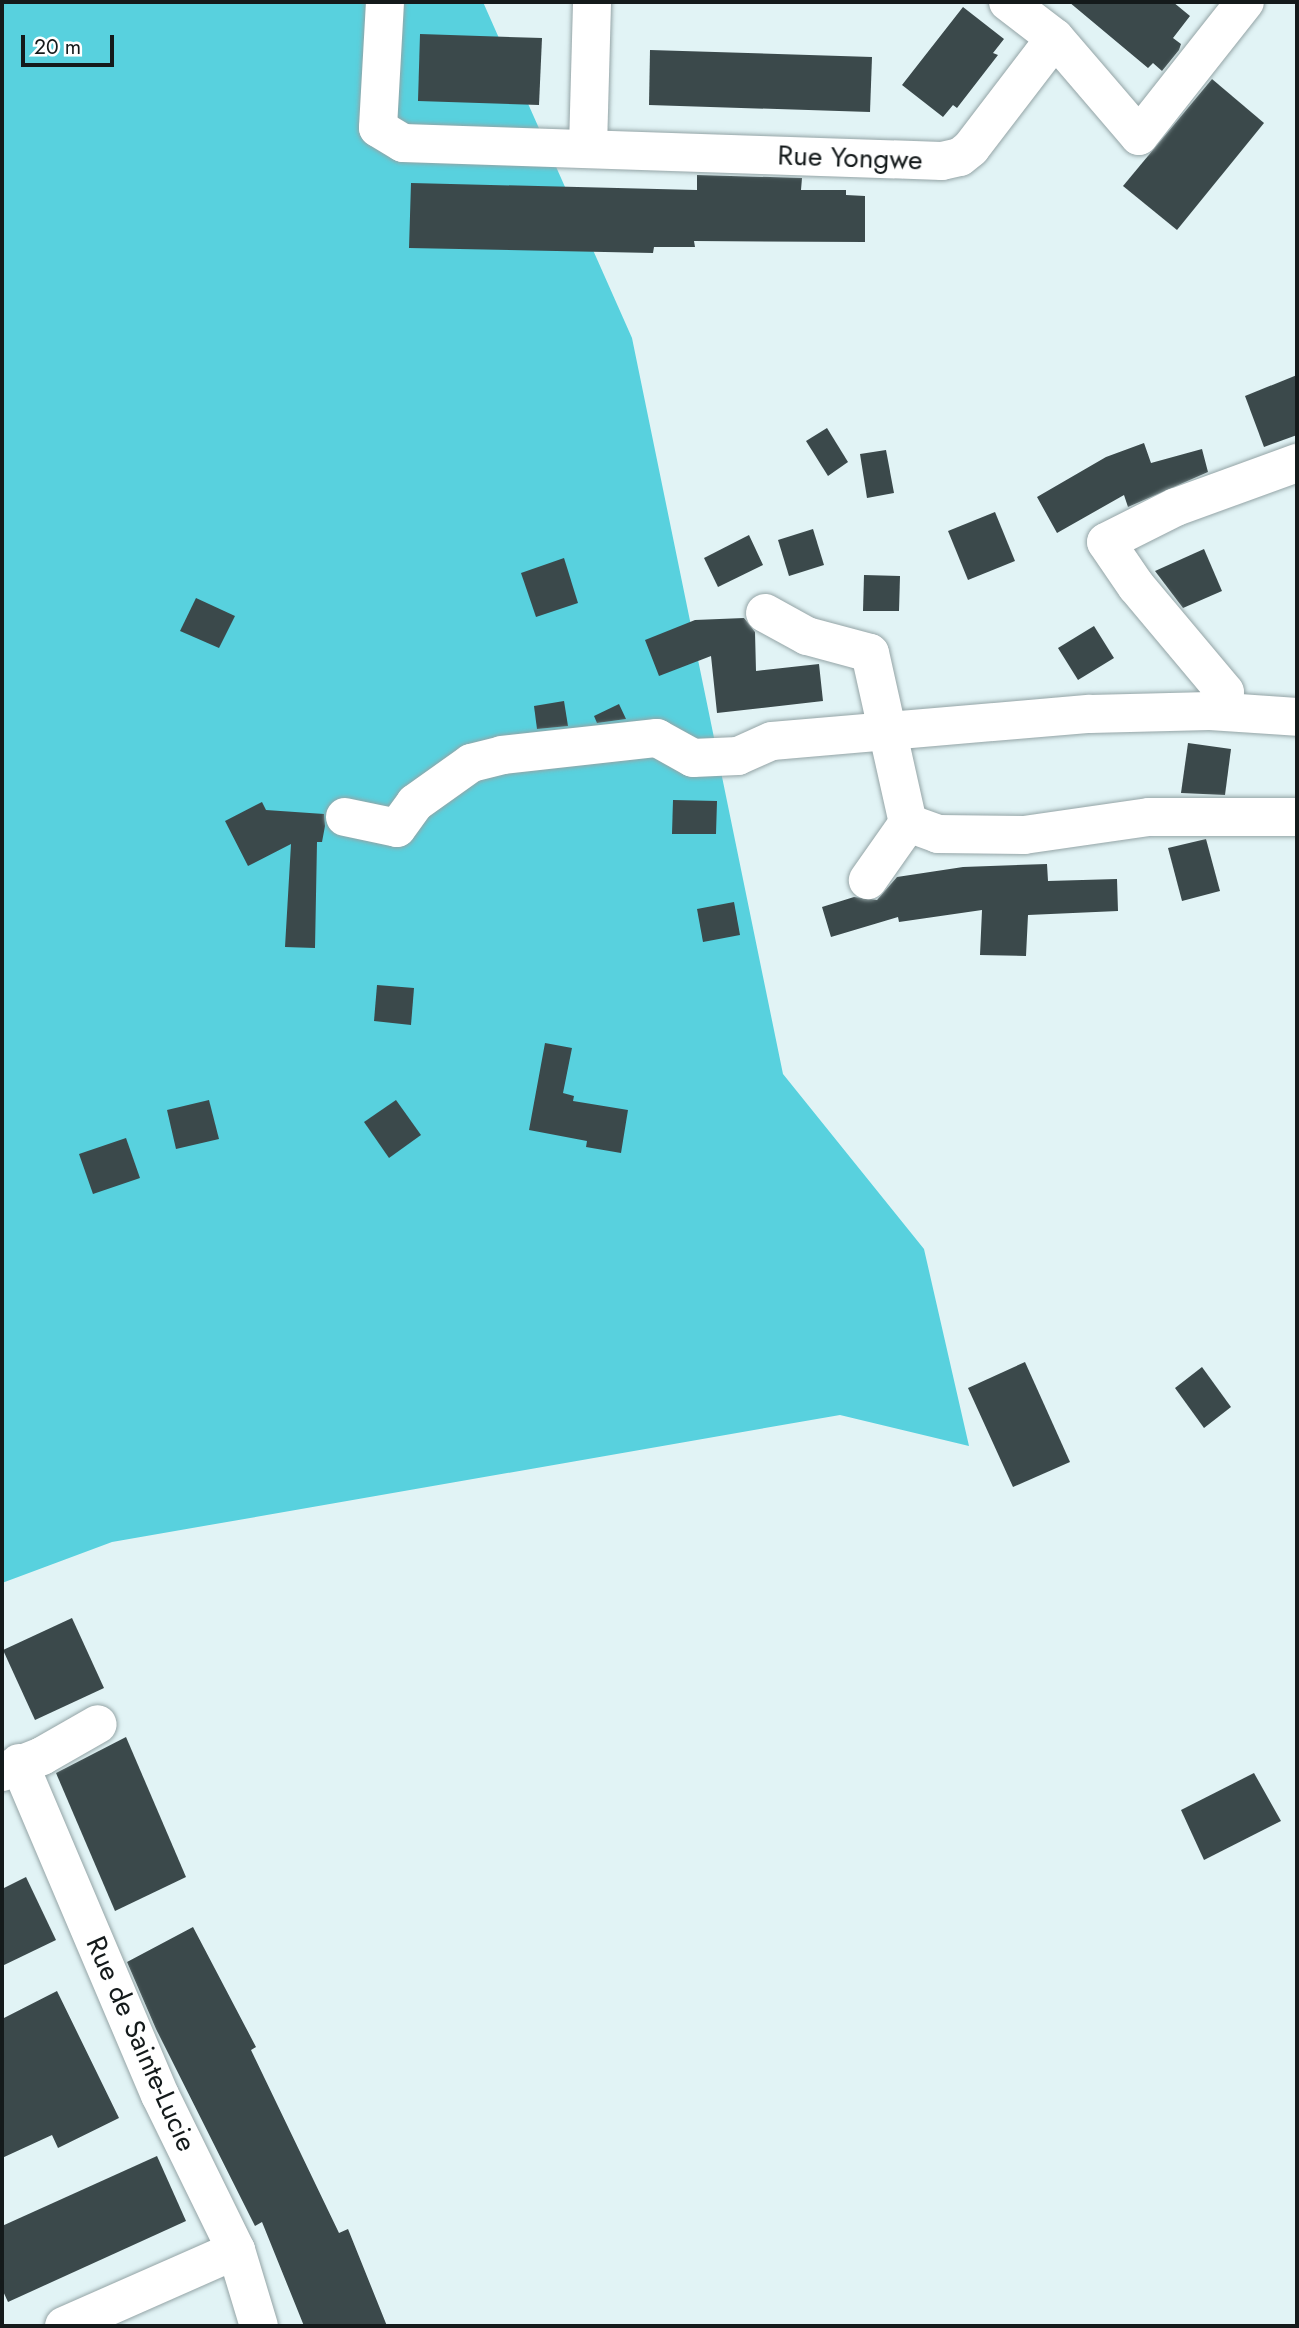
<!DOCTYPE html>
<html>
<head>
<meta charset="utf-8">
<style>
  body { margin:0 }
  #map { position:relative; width:1299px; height:2328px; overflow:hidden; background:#e1f3f5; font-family:Jost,sans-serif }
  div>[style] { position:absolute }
  .forest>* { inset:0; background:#58d1de }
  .building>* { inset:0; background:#3b494b }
  .roads { filter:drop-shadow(0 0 2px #94a4a6) drop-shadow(0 0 2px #94a4a6) }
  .minor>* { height:38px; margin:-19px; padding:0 19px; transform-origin:19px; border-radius:19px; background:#fff }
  span { translate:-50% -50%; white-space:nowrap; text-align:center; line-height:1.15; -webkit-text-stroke:7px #fff; paint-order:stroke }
  .street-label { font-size:28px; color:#141a1b }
  .frame { position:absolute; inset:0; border:4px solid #141a1b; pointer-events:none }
  .scale { position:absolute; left:21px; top:35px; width:93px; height:32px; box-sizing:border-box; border:4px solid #141a1b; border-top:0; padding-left:9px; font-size:21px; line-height:24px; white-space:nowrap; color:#141a1b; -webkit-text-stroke:5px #fff; paint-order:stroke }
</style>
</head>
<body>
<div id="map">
  <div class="forest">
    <div style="clip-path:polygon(2px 2px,483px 2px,632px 338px,783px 1074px,924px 1249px,969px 1446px,840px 1415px,112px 1542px,2px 1583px)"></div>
  </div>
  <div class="building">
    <div style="clip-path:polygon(1069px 2px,1173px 2px,1190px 16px,1173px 38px,1181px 44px,1179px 50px,1162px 71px,1153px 63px,1148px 68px)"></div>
    <div style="clip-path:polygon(963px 7px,1004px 39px,993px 53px,998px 55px,957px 108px,953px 105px,943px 117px,902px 85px)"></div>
    <div style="clip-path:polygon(420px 34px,542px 38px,539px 105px,418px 101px)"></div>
    <div style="clip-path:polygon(650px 50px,872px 57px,870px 112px,649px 105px)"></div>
    <div style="clip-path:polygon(1212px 79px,1264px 123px,1177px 230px,1123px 186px)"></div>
    <div style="clip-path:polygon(697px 175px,802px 178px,801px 190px,846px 190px,846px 195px,865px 196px,865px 242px,694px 241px,695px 247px,654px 247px,653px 253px,409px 248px,411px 183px,697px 190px)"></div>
    <div style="clip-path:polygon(1297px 375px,1297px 435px,1264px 447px,1245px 396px)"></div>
    <div style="clip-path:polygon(827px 428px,848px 462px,828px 476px,806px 441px)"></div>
    <div style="clip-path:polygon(1144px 443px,1151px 463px,1202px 449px,1208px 472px,1128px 507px,1124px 495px,1057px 533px,1037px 497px,1106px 457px)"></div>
    <div style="clip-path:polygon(886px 450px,894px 493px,867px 498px,860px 454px)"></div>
    <div style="clip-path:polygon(995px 512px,1015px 561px,968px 580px,948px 531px)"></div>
    <div style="clip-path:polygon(813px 529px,824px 565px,789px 576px,778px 540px)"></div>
    <div style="clip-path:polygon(749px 535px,763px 565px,718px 587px,704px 558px)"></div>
    <div style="clip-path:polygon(1204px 549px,1222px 591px,1183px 608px,1155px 571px)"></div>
    <div style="clip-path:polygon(564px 558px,578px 603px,536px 617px,521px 573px)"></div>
    <div style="clip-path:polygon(864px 575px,900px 576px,899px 611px,863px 611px)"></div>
    <div style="clip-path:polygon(196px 598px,235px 616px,219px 648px,180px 631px)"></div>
    <div style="clip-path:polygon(744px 618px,755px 632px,756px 671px,819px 664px,823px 701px,717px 713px,711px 656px,659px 676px,645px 640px,695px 620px)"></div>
    <div style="clip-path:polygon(1094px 626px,1114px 658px,1078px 680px,1058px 648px)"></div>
    <div style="clip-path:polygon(564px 701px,568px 726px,537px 729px,534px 706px)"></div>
    <div style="clip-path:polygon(619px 704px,626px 719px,597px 723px,594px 716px)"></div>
    <div style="clip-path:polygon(1188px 743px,1231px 749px,1225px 795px,1181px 793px)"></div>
    <div style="clip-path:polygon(673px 800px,717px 801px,716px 834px,672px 834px)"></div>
    <div style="clip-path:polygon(262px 802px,266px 810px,324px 814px,325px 826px,322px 842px,317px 842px,315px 948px,285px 947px,291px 844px,248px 866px,225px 821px)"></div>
    <div style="clip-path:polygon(1206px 839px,1220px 891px,1182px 901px,1168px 848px)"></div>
    <div style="clip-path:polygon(1047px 864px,1048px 881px,1117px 879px,1118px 911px,1028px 915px,1026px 956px,980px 955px,982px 910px,899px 922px,898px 917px,831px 937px,822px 907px,854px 897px,877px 900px,897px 877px,963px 867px)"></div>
    <div style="clip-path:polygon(734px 902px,740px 935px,703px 942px,697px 909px)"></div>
    <div style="clip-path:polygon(377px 985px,414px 988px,411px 1025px,374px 1021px)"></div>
    <div style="clip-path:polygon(545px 1043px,572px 1048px,563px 1093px,574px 1096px,573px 1101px,628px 1110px,621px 1153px,586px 1147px,587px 1141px,529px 1130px)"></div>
    <div style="clip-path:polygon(209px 1100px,219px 1139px,176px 1149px,167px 1110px)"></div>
    <div style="clip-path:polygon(396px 1100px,421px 1135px,389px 1158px,364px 1122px)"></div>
    <div style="clip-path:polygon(126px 1138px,140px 1178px,93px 1194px,79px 1154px)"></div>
    <div style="clip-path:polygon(1025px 1362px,1070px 1462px,1013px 1487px,968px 1388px)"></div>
    <div style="clip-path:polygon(1202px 1367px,1231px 1407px,1204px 1428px,1175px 1388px)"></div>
    <div style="clip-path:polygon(72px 1618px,104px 1688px,35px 1720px,3px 1650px)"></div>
    <div style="clip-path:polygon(126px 1737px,186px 1877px,115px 1911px,56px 1773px)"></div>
    <div style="clip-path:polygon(1254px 1773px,1281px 1821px,1204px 1860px,1181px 1810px)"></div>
    <div style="clip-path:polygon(26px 1877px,56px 1940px,2px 1966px,2px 1889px)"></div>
    <div style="clip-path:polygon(193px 1927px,256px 2047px,251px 2050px,339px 2233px,348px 2229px,387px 2326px,304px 2326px,262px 2222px,255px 2226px,156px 2029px,127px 1962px)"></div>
    <div style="clip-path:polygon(57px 1991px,119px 2118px,58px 2148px,52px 2135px,2px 2158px,2px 2019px)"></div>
    <div style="clip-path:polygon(157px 2156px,186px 2221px,8px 2302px,2px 2289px,2px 2226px)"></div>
  </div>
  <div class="roads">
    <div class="minor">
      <div style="left:385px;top:2px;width:126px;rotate:93.2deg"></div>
      <div style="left:378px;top:128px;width:29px;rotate:31deg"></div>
      <div style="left:403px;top:143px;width:539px;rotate:1.91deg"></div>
      <div style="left:942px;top:161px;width:18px;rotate:-13deg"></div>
      <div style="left:960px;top:157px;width:14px;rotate:-39deg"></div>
      <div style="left:971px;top:148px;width:138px;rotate:-52.6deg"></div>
      <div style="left:1008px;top:2px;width:59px;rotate:37.5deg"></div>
      <div style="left:1055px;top:38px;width:129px;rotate:49.4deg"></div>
      <div style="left:1139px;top:136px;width:171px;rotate:-51.7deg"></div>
      <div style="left:588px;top:147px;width:145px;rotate:-88.4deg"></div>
      <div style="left:765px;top:613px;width:48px;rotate:28.7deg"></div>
      <div style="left:807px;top:636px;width:65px;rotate:15.1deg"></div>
      <div style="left:870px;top:653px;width:174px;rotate:77.4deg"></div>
      <div style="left:908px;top:823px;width:70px;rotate:125.1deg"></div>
      <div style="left:1210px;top:711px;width:24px;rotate:-52deg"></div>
      <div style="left:1225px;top:692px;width:138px;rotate:-130deg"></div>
      <div style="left:1136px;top:586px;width:53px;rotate:-124.3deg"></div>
      <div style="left:1106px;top:542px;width:78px;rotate:-26.6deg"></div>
      <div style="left:1176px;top:507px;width:129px;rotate:-20deg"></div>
      <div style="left:345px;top:817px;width:53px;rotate:11.9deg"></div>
      <div style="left:397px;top:828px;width:31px;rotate:-54deg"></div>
      <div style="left:415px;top:803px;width:69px;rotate:-35.5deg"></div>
      <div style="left:471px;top:763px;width:32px;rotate:-14deg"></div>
      <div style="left:502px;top:755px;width:156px;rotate:-6.3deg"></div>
      <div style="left:657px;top:738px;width:41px;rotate:29.1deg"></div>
      <div style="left:693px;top:758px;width:45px;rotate:-2.5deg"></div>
      <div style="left:738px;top:756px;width:37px;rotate:-24deg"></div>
      <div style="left:772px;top:741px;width:319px;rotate:-4.9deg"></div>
      <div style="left:1090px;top:714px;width:120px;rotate:-1.4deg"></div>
      <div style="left:1210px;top:711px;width:87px;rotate:3.9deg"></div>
      <div style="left:908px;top:823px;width:32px;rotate:20deg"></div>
      <div style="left:938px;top:834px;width:86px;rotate:0.7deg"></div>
      <div style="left:1024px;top:835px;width:126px;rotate:-8.2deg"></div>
      <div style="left:1149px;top:817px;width:148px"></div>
      <div style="left:19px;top:1763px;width:361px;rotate:67deg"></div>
      <div style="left:160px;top:2095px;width:173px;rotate:63.9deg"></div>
      <div style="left:236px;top:2250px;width:79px;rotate:73.2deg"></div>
      <div style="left:2px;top:1772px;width:43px;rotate:-21.8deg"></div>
      <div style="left:42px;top:1756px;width:64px;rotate:-29.7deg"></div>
      <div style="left:64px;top:2326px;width:188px;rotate:-23.8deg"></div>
    </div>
  </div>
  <div class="street-label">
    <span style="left:850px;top:158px;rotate:2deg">Rue Yongwe</span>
    <span style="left:141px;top:2044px;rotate:66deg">Rue de Sainte-Lucie</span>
  </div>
  <div class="frame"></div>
  <div class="scale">20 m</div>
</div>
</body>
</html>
